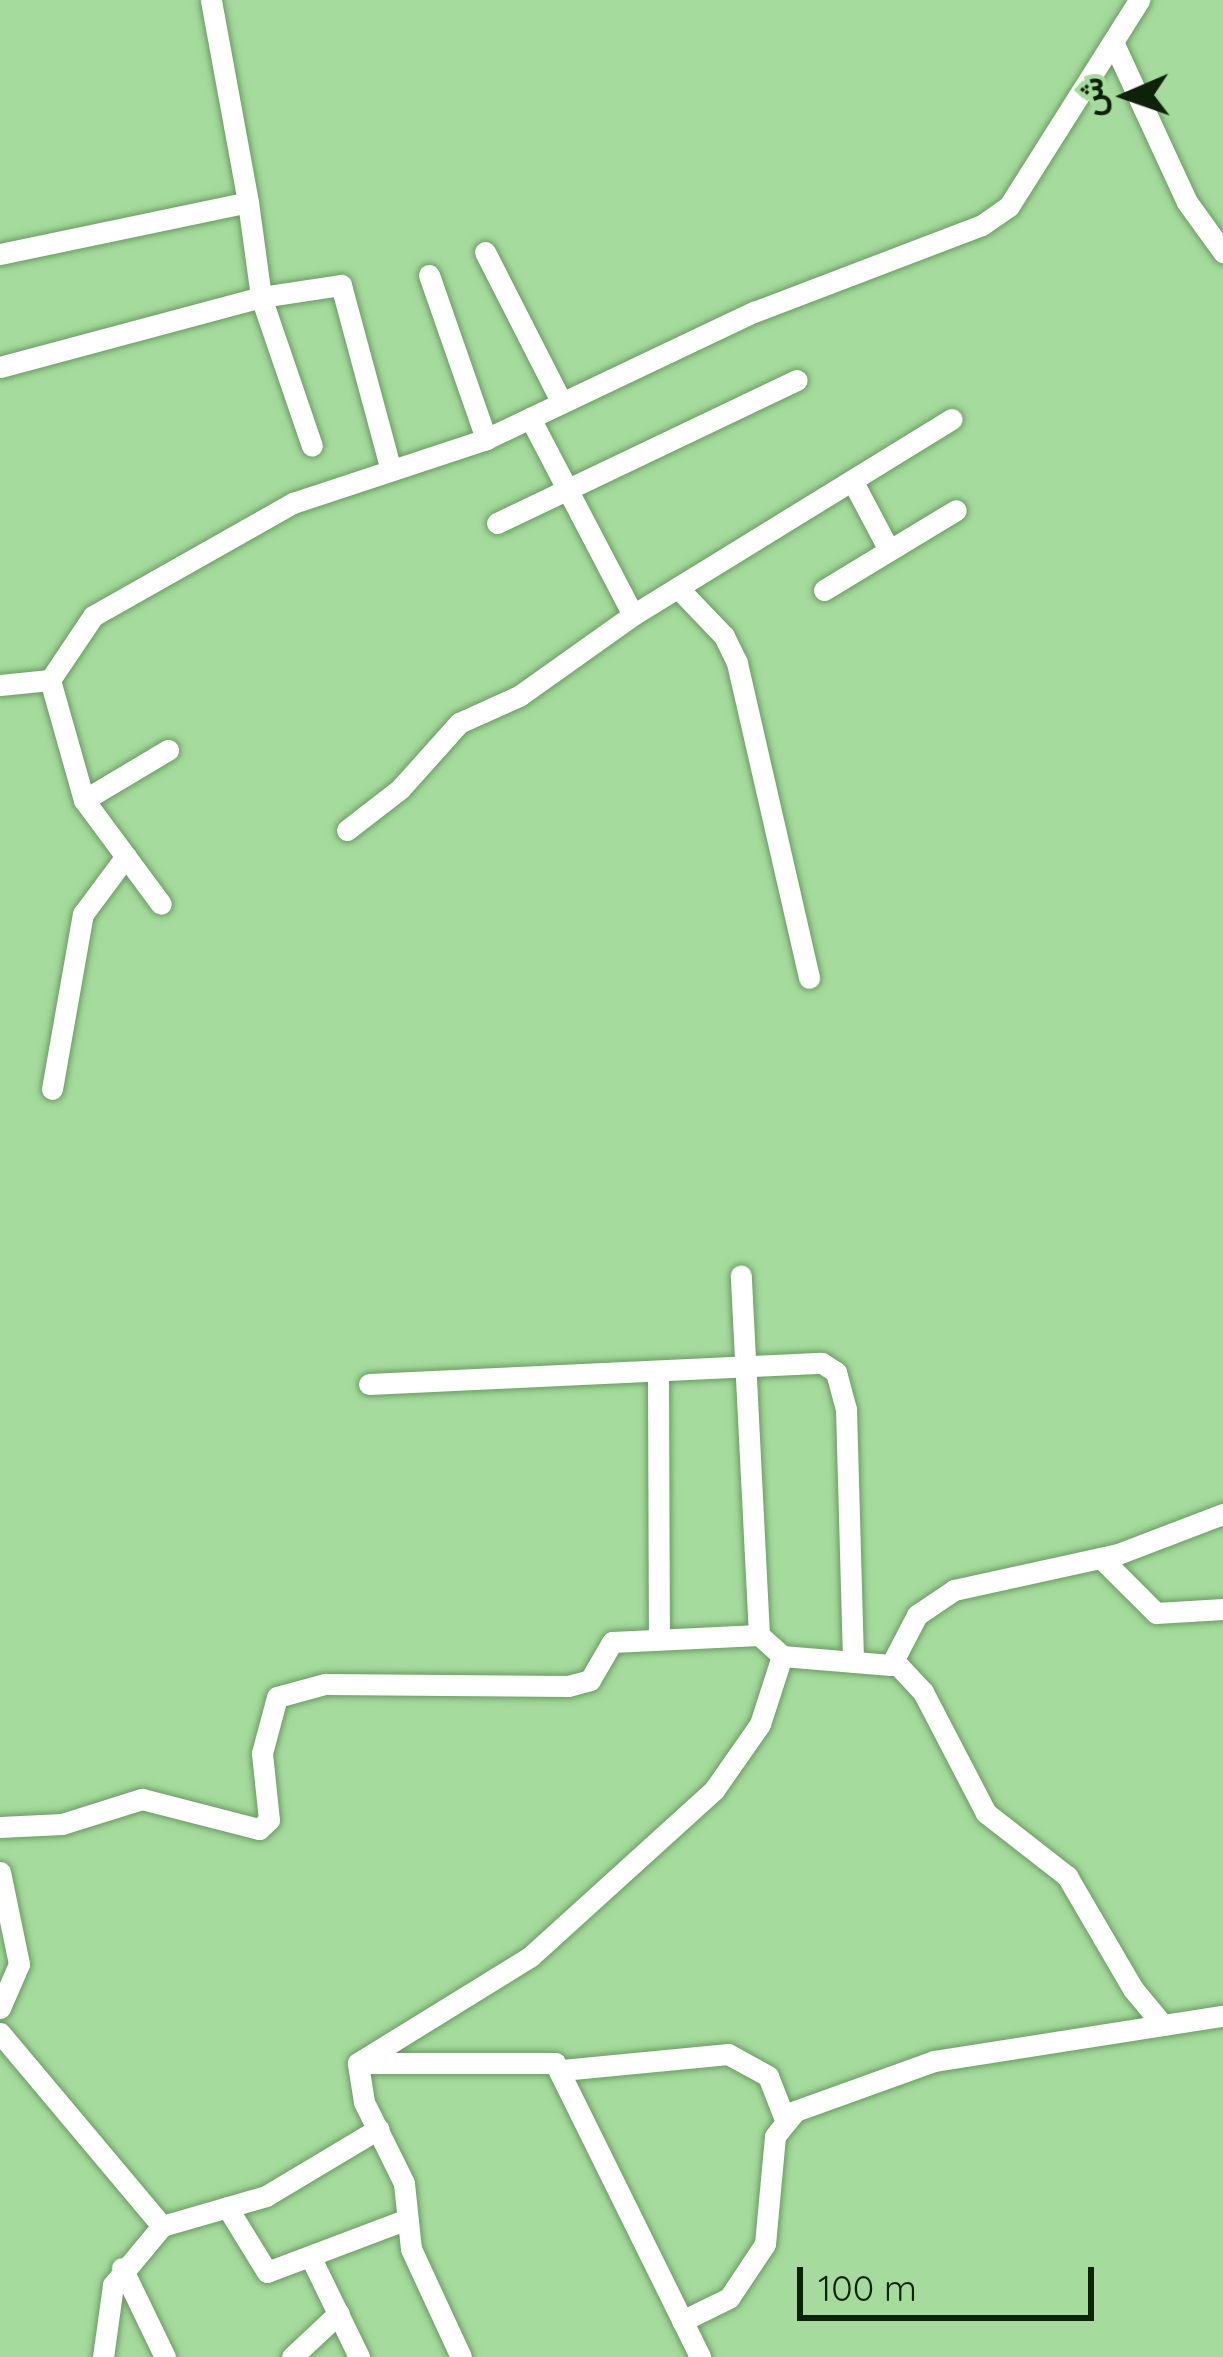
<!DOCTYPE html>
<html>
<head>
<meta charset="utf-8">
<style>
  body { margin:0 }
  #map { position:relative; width:1223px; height:2357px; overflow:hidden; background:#a5db9c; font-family:Quicksand,Vazirmatn,sans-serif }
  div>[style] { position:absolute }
  .roads { filter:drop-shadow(0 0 3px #699c61) drop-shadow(0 0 3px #699c61) }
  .minor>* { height:21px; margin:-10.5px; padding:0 10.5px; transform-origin:10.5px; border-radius:10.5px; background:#fff }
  span { translate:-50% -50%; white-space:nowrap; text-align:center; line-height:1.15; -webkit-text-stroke:9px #a5db9c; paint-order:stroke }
  .north { position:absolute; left:1067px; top:36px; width:120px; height:120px; -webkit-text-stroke:9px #a5db9c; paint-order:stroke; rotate:268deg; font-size:33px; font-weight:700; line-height:48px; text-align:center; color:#0e220a }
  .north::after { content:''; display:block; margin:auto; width:42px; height:54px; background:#0e220a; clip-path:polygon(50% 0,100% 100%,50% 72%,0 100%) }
  .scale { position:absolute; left:797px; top:2267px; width:297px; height:54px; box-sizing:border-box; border:6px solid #0e220a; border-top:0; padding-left:15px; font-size:36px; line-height:42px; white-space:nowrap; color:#0e220a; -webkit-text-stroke:9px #a5db9c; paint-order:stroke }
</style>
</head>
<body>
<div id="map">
  <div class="roads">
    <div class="minor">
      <div style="left:1113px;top:42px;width:176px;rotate:65.2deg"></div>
      <div style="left:1187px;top:202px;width:62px;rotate:54.2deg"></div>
      <div style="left:248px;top:202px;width:96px;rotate:82.2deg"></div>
      <div style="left:261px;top:297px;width:157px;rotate:71.1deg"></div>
      <div style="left:485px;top:252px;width:165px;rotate:63deg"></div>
      <div style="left:0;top:254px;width:253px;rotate:-11.8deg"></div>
      <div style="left:248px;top:202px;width:205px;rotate:-100.4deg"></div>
      <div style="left:429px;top:275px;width:174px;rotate:70.8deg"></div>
      <div style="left:0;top:367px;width:270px;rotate:-15deg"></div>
      <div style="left:261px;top:297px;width:81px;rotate:-8.5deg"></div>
      <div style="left:341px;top:285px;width:188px;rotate:74.9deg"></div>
      <div style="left:530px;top:418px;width:222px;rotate:62.4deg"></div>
      <div style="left:853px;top:482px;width:77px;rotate:62.1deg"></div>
      <div style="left:497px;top:523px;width:332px;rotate:-25.5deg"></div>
      <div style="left:679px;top:589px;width:65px;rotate:46.2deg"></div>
      <div style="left:724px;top:636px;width:30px;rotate:64deg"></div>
      <div style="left:737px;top:663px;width:323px;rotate:77.1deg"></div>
      <div style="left:824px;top:590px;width:154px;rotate:-31.2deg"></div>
      <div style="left:50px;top:680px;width:125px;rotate:74.2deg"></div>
      <div style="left:84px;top:800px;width:129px;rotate:53.5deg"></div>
      <div style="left:0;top:685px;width:50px;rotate:-5.7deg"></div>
      <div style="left:50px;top:680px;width:77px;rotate:-56.1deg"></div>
      <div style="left:93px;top:616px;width:230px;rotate:-29.5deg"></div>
      <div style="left:293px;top:503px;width:203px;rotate:-18.3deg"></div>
      <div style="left:486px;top:439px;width:297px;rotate:-25.4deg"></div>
      <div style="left:754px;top:312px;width:244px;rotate:-20.9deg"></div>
      <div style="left:982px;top:225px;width:33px;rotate:-35deg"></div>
      <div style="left:1009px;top:206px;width:244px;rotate:-57.7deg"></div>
      <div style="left:84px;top:800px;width:98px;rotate:-30.8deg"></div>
      <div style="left:347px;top:830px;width:67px;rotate:-37.7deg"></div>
      <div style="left:400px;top:789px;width:89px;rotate:-48.2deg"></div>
      <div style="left:459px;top:723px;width:66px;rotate:-24.2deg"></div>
      <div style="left:519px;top:696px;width:140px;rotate:-35.4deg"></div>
      <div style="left:633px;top:615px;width:374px;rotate:-31.6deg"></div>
      <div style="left:52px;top:1089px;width:178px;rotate:-80deg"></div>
      <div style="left:83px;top:914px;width:72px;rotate:-53.4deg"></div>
      <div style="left:658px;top:1374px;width:265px;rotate:89.8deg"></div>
      <div style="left:369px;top:1384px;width:453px;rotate:-2.7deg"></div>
      <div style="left:822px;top:1363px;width:17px;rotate:33deg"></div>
      <div style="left:836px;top:1372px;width:38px;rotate:75deg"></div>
      <div style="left:846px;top:1409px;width:253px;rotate:88.4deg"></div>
      <div style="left:1101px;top:1558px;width:78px;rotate:45deg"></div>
      <div style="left:1156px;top:1613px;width:67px;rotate:-3.4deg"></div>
      <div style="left:759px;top:1635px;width:31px;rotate:42deg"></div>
      <div style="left:782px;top:1656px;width:109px;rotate:4.7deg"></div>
      <div style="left:891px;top:1665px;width:56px;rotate:-62.5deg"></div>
      <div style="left:917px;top:1615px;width:45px;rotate:-34deg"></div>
      <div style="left:954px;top:1590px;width:168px;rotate:-12.4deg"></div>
      <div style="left:1118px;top:1554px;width:112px;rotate:-20.9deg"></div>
      <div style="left:896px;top:1663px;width:40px;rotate:47deg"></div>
      <div style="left:923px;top:1692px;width:136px;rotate:62.5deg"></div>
      <div style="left:986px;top:1813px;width:103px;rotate:37.9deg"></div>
      <div style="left:1067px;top:1876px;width:131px;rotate:59.7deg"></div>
      <div style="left:1133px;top:1989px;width:47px;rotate:50.2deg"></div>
      <div style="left:0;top:1827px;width:62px;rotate:-2.8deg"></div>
      <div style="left:62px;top:1824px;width:84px;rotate:-17.4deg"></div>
      <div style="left:142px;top:1799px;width:121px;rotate:14.4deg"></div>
      <div style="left:259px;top:1829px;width:13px;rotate:-42deg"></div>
      <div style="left:269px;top:1820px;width:67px;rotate:-96deg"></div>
      <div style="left:262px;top:1753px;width:58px;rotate:-75deg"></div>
      <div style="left:277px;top:1697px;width:50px;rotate:-15.2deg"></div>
      <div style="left:325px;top:1684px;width:243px;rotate:0.5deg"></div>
      <div style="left:568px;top:1686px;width:23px;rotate:-15deg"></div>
      <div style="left:590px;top:1680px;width:44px;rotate:-59.9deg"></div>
      <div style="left:612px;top:1642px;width:147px;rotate:-2.7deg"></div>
      <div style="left:759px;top:1635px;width:360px;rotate:-92.9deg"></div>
      <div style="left:0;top:1872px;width:94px;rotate:78.3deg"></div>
      <div style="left:19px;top:1964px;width:48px;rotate:113.4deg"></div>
      <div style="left:0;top:2033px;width:252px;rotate:50deg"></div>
      <div style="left:162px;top:2226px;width:77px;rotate:129.7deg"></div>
      <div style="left:113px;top:2285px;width:73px;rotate:97.9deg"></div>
      <div style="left:358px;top:2063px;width:197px"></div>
      <div style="left:555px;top:2063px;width:328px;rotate:63.7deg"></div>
      <div style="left:562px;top:2070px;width:167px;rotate:-5.5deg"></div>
      <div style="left:728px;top:2054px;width:46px;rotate:28.8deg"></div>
      <div style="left:768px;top:2076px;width:44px;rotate:68.7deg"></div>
      <div style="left:227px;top:2207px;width:76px;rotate:58.4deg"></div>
      <div style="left:267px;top:2272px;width:150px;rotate:-20.7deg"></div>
      <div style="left:162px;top:2226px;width:108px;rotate:-16.1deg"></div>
      <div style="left:266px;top:2196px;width:131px;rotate:-30.9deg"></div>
      <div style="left:311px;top:2258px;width:110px;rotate:64.1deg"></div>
      <div style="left:122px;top:2268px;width:99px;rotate:64.2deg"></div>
      <div style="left:682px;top:2321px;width:52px;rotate:-26.1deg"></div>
      <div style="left:729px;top:2298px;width:65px;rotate:-56.3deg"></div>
      <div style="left:765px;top:2244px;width:108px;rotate:-84.7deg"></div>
      <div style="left:775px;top:2136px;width:32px;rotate:-51deg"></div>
      <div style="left:795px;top:2111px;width:148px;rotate:-19.8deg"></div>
      <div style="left:934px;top:2061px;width:292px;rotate:-8.9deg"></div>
      <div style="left:292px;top:2357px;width:64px;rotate:-43.1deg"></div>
      <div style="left:461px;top:2357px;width:119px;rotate:-114.8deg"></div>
      <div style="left:411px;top:2249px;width:66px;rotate:-96.1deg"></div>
      <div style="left:404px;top:2183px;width:90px;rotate:-116.3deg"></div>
      <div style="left:364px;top:2102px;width:39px;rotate:-99deg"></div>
      <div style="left:358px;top:2063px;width:203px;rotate:-31.7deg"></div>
      <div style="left:531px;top:1956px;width:247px;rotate:-42.2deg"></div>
      <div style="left:714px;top:1790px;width:80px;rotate:-55.1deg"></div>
      <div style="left:760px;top:1724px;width:71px;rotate:-72.1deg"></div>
    </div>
  </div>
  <div class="north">ش</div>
  <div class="scale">100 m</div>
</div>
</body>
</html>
